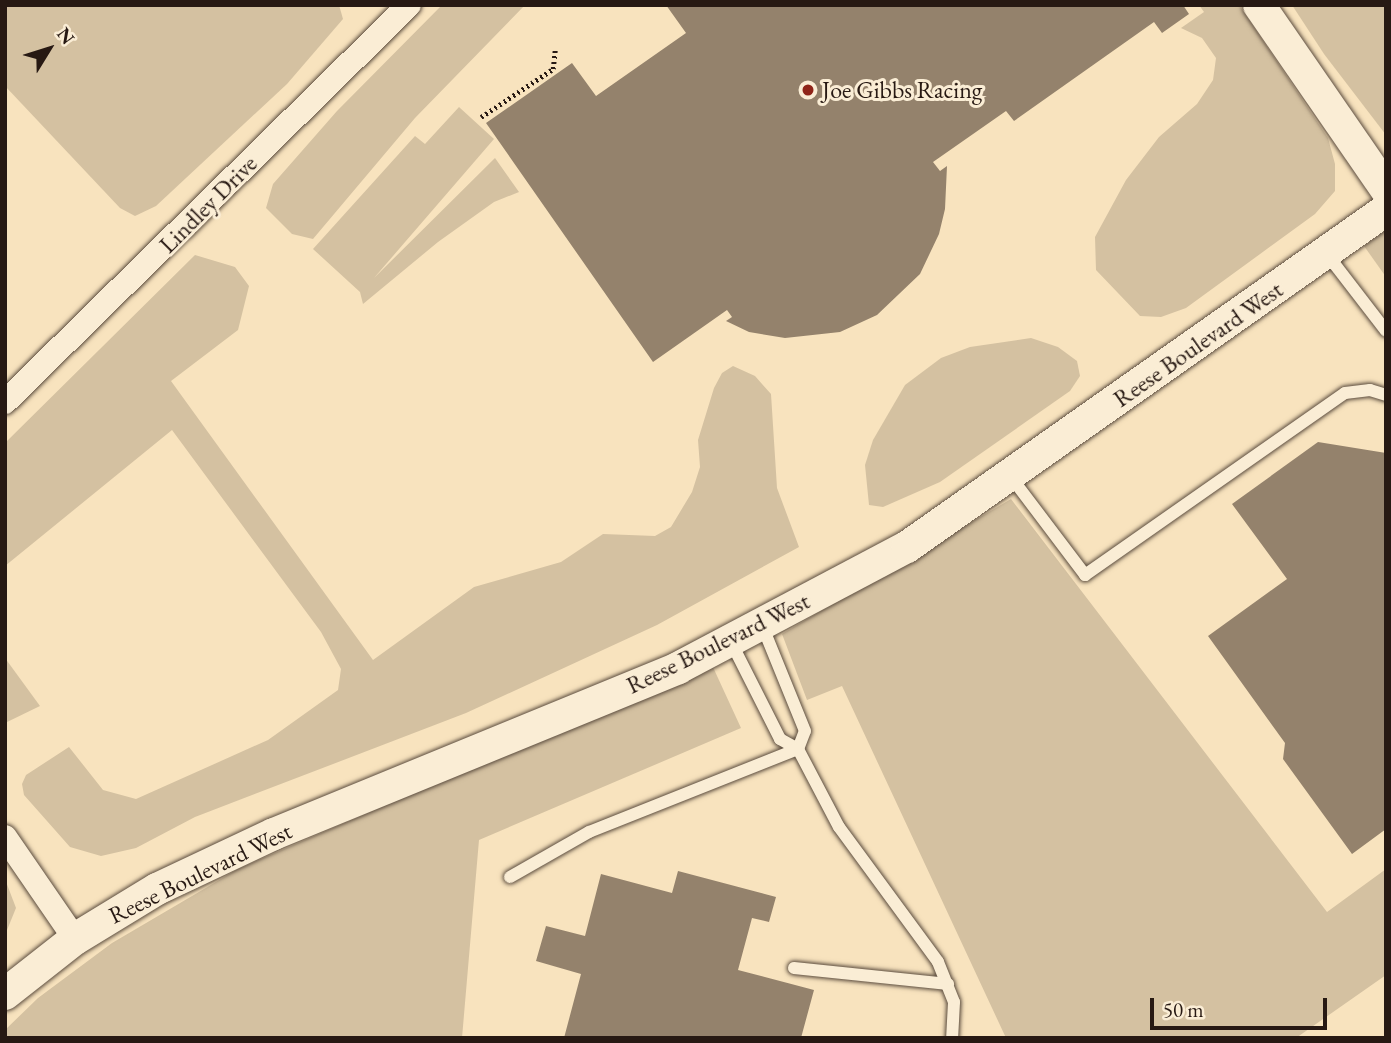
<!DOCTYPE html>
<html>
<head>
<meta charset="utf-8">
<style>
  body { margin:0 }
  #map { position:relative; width:1391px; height:1043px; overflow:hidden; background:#f8e3be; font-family:"EB Garamond",serif }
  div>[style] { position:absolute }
  .green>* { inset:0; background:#d4c1a1 }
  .building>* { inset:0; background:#94826c }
  .path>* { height:4.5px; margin-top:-2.25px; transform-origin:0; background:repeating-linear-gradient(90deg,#271913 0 2px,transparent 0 5.5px) }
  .roads { filter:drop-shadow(0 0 2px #5b4c3e) drop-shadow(0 0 2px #5b4c3e) }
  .service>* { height:12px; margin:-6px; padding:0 6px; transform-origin:6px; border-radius:6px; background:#faedd5 }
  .minor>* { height:24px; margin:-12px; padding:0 12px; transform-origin:12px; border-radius:12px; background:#faedd5 }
  .tertiary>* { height:32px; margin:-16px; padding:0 16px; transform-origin:16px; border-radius:16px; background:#faedd5 }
  .dots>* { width:19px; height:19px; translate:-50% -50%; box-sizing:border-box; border:4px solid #faedd5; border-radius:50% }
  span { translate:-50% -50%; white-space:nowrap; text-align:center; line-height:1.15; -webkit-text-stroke:6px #faedd5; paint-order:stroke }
  .poi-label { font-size:24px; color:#271913 }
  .left { translate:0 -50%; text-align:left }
  .street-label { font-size:24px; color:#271913 }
  .frame { position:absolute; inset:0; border:7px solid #271913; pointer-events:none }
  .north { position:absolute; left:14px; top:14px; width:70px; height:70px; -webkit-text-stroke:5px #faedd5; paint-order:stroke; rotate:52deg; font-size:19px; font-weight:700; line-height:28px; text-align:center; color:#271913 }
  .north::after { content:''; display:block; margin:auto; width:24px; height:32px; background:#271913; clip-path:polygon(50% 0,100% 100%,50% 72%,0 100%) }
  .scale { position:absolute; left:1150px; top:998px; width:177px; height:32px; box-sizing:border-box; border:4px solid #271913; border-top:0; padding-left:9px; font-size:21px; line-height:24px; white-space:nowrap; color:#271913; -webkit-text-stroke:5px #faedd5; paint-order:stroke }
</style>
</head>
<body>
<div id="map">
  <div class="green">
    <div style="clip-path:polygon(5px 5px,339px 5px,343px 19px,287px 84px,156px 206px,135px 216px,120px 208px,5px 86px)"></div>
    <div style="clip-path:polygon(442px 5px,525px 5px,415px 118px,313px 239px,292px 234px,266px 208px,273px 184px,337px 111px)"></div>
    <div style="clip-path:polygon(1199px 5px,1239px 5px,1328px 138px,1335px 164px,1335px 191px,1315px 214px,1186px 308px,1161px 317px,1140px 316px,1096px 270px,1095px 237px,1126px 180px,1159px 137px,1197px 104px,1213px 80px,1216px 58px,1202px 38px,1181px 28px,1204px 12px)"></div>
    <div style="clip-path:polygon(1292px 5px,1386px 5px,1386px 135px,1324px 54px)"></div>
    <div style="clip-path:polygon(459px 107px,494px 139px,374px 278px,495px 158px,519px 192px,494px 202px,438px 242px,363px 304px,360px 292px,313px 249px,415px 136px,425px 144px)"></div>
    <div style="clip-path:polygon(1386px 230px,1386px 277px,1364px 246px)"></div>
    <div style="clip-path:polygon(195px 255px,235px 267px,249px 286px,238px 330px,171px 381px,373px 660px,474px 587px,561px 562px,603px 534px,655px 536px,671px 527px,692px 492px,700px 467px,698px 440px,714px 388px,722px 373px,733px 366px,755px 376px,771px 394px,777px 488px,799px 547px,657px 625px,466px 713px,195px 817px,136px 848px,101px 856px,70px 847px,24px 795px,22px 784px,26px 775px,69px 747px,103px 790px,136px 799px,268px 740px,338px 690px,341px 669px,321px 632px,172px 430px,5px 566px,5px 443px)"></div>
    <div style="clip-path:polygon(1031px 338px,1058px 347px,1077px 361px,1080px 376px,1070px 391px,940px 482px,883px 507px,869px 505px,865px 465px,873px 440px,905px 385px,941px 358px,970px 347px)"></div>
    <div style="clip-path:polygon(1011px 499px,1327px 912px,1386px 869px,1386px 975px,1296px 1038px,1006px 1038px,842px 686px,807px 700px,782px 634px)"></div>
    <div style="clip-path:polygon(5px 658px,40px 706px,5px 723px)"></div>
    <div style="clip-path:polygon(712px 665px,741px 728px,479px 840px,462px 1038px,5px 1038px,5px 1030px,38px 998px,112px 943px,238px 869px)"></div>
    <div style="clip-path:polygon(5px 879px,16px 908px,5px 935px)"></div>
  </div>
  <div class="building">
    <div style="clip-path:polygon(666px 5px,1183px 5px,1189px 14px,1162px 33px,1154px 22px,1014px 121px,1006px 111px,933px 162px,940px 171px,947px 166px,945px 209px,939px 234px,920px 274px,877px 315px,840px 332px,785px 338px,749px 332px,726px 321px,732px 317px,727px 310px,653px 362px,486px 123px,572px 63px,596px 96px,686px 33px)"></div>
    <div style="clip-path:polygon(1318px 442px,1386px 453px,1386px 829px,1352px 854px,1283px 759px,1285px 743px,1208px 636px,1287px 579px,1232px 504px)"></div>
    <div style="clip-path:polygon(678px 871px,776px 897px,769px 922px,752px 918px,738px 970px,814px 990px,801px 1038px,564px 1038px,581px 974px,536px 961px,546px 926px,585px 936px,601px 874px,672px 893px)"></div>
  </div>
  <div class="path">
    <div style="left:481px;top:117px;width:87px;rotate:-33.7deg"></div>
    <div style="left:553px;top:69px;width:20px;rotate:-84deg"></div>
  </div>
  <div class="roads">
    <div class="service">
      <div style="left:1326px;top:253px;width:98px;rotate:52.4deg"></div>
      <div style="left:1011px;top:477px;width:123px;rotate:52.9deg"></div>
      <div style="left:1085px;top:575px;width:317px;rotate:-35deg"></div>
      <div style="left:1345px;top:393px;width:25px;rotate:-7deg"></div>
      <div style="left:1370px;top:390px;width:17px;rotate:17deg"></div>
      <div style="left:730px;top:640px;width:111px;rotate:63.2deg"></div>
      <div style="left:780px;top:739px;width:21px;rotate:29deg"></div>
      <div style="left:798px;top:749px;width:19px;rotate:-69deg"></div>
      <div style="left:805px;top:731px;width:114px;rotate:-112.1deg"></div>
      <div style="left:510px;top:877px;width:91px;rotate:-29.7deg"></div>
      <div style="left:589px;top:832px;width:225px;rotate:-21.7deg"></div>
      <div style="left:798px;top:749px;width:88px;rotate:62.3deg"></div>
      <div style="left:839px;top:827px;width:167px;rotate:53.7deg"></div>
      <div style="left:938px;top:962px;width:43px;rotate:68.2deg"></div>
      <div style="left:954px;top:1002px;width:36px;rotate:93deg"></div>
      <div style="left:794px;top:968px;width:155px;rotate:5.9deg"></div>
    </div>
    <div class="minor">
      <div style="left:5px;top:402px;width:566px;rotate:-44.5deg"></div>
      <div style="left:5px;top:837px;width:124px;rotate:55.5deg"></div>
    </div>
    <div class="tertiary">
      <div style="left:1259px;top:5px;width:224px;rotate:55.4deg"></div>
      <div style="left:5px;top:994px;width:89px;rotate:-38.2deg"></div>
      <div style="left:75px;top:939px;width:96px;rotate:-31.4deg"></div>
      <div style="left:157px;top:889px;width:129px;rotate:-25.2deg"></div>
      <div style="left:274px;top:834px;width:437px;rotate:-22.3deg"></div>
      <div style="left:678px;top:668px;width:259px;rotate:-27.9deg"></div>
      <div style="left:907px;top:547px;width:586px;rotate:-35.13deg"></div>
    </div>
  </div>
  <div class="dots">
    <div style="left:808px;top:90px;background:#8f2418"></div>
  </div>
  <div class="poi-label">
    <span class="left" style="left:822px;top:90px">Joe Gibbs Racing</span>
  </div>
  <div class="street-label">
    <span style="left:208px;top:204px;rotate:-45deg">Lindley Drive</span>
    <span style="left:1198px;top:344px;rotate:-35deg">Reese Boulevard West</span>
    <span style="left:718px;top:643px;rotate:-26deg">Reese Boulevard West</span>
    <span style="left:200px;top:873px;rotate:-26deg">Reese Boulevard West</span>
  </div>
  <div class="frame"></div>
  <div class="north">N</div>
  <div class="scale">50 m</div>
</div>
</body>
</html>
